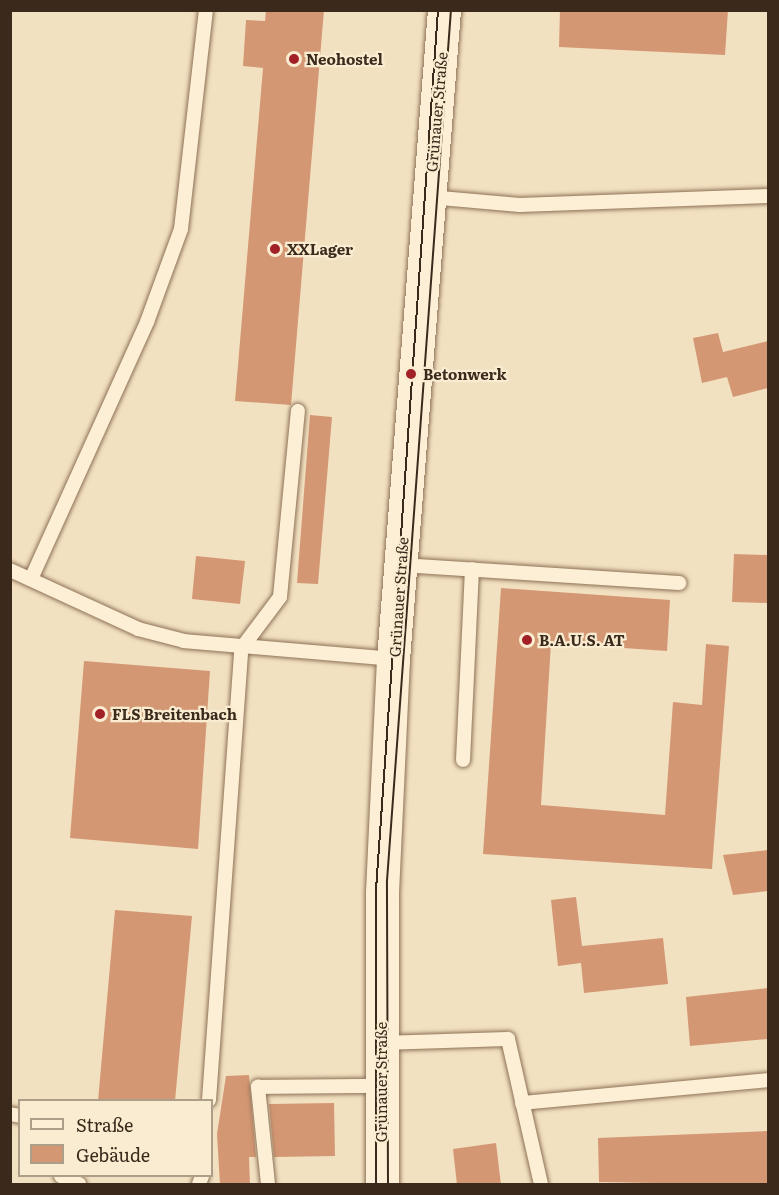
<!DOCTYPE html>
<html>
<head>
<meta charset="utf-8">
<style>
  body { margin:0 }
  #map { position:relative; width:779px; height:1195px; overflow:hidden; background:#f2e1c1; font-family:Literata,serif }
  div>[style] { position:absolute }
  .building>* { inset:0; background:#d49773 }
  .roads { filter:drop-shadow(0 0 2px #8d7156) drop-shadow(0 0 2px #8d7156) }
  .service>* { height:14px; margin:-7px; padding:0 7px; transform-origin:7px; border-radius:7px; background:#fcefd5 }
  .secondary>* { height:33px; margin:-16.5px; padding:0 16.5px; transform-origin:16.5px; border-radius:16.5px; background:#fcefd5 }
  .tram>* { height:1.5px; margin:-0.75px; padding:0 0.75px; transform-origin:0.75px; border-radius:0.75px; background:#3b2a1c }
  .dots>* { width:16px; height:16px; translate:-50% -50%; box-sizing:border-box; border:3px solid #f9ecd1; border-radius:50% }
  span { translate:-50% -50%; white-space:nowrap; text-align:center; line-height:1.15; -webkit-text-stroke:4.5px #f9ecd1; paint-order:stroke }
  .poi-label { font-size:15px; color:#3b2a1c; font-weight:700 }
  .left { translate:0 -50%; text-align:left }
  .street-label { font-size:15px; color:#3b2a1c }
  .frame { position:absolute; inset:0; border:12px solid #3b2a1c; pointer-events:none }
  .legend { position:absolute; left:18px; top:1099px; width:195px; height:78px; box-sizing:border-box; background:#f9ecd1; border:2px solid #ad9e89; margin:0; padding:8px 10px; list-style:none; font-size:18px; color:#3b2a1c }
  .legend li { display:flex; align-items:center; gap:12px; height:30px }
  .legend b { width:30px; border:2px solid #ad9e89 }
</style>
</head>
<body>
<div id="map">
  <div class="building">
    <div style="clip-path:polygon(266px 10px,324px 10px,291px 405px,235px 401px,263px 68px,243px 66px,246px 20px,265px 21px)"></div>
    <div style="clip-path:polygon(560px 10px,728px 10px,725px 55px,559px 47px)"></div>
    <div style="clip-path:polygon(718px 333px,723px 352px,768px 341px,768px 388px,733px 397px,727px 377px,702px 383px,693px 338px)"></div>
    <div style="clip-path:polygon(310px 415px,332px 417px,318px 584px,297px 583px)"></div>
    <div style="clip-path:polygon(734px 554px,768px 555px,768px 603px,732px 602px)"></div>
    <div style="clip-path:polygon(196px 556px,245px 561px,240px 604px,192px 599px)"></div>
    <div style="clip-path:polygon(501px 588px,670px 600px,667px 651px,551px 643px,541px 805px,665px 815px,673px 702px,702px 705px,706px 644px,729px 646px,712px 869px,483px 854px)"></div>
    <div style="clip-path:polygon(84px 661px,210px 671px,198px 849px,70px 838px)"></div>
    <div style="clip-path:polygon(768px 850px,768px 891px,733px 895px,723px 855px)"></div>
    <div style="clip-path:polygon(576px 897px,582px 946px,663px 938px,668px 984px,584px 993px,581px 963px,558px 966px,551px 900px)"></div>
    <div style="clip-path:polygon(115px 910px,192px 916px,175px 1101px,98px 1101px)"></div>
    <div style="clip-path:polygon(768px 988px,768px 1039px,690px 1046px,686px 997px)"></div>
    <div style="clip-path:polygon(249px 1075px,256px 1157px,249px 1157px,250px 1185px,220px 1185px,217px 1134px,226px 1076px)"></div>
    <div style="clip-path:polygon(334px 1103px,335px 1156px,274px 1157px,269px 1104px)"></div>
    <div style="clip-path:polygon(768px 1131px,768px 1185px,599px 1182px,598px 1138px)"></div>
    <div style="clip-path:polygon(496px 1143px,501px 1185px,457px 1185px,453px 1149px)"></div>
  </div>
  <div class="roads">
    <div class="service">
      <div style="left:429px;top:197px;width:91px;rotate:5deg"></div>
      <div style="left:520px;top:205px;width:248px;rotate:-2.1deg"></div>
      <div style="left:401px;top:565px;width:279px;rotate:3.7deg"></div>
      <div style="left:10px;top:570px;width:141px;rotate:24.7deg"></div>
      <div style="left:138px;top:629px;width:48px;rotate:14.6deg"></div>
      <div style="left:184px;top:641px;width:210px;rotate:4.9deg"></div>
      <div style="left:31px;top:579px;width:282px;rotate:-65.7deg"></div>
      <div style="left:147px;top:322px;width:99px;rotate:-69.9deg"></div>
      <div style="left:181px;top:229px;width:220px;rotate:-83.5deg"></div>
      <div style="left:463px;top:760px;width:191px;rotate:-87.3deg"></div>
      <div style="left:381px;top:1043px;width:127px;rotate:-1.8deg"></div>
      <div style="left:508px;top:1039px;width:149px;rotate:77.2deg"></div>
      <div style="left:209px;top:1100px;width:452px;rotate:-85.9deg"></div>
      <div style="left:241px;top:649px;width:65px;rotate:-53.1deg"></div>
      <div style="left:280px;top:597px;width:187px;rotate:-84.5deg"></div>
      <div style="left:522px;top:1103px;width:247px;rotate:-5.3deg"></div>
      <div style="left:10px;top:1114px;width:10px;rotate:11deg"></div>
      <div style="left:61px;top:1176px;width:20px;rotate:24deg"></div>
      <div style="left:199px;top:1184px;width:9px;rotate:-69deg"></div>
      <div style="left:268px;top:1184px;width:98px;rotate:-95.9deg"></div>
      <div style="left:258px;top:1087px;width:123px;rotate:-0.5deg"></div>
    </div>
    <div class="secondary">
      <div style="left:382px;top:1184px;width:292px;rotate:-90deg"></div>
      <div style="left:382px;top:892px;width:233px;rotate:-87.3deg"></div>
      <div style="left:393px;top:659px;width:651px;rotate:-85.51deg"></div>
    </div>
  </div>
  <div class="tram">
    <div style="left:376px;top:1184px;width:294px;rotate:-90deg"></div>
    <div style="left:376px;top:890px;width:882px;rotate:-85.97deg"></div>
    <div style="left:388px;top:1184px;width:303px;rotate:-90.2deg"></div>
    <div style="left:387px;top:881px;width:873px;rotate:-85.8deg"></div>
  </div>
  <div class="dots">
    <div style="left:294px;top:59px;background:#a22126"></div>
    <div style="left:275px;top:249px;background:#a22126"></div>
    <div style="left:411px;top:374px;background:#a22126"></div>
    <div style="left:527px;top:640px;background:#a22126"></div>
    <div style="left:100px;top:714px;background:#a22126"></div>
  </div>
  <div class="poi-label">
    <span class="left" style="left:306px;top:59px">Neohostel</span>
    <span class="left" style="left:287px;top:249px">XXLager</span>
    <span class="left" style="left:423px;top:374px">Betonwerk</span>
    <span class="left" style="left:539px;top:640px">B.A.U.S. AT</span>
    <span class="left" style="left:112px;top:714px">FLS Breitenbach</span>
  </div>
  <div class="street-label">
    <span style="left:436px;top:112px;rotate:-85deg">Grünauer Straße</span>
    <span style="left:398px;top:597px;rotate:-86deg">Grünauer Straße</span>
    <span style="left:381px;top:1082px;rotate:-90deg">Grünauer Straße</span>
  </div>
  <div class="frame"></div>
  <ul class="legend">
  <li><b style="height:8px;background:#fcefd5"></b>Straße</li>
  <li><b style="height:16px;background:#d49773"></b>Gebäude</li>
  </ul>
</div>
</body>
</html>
